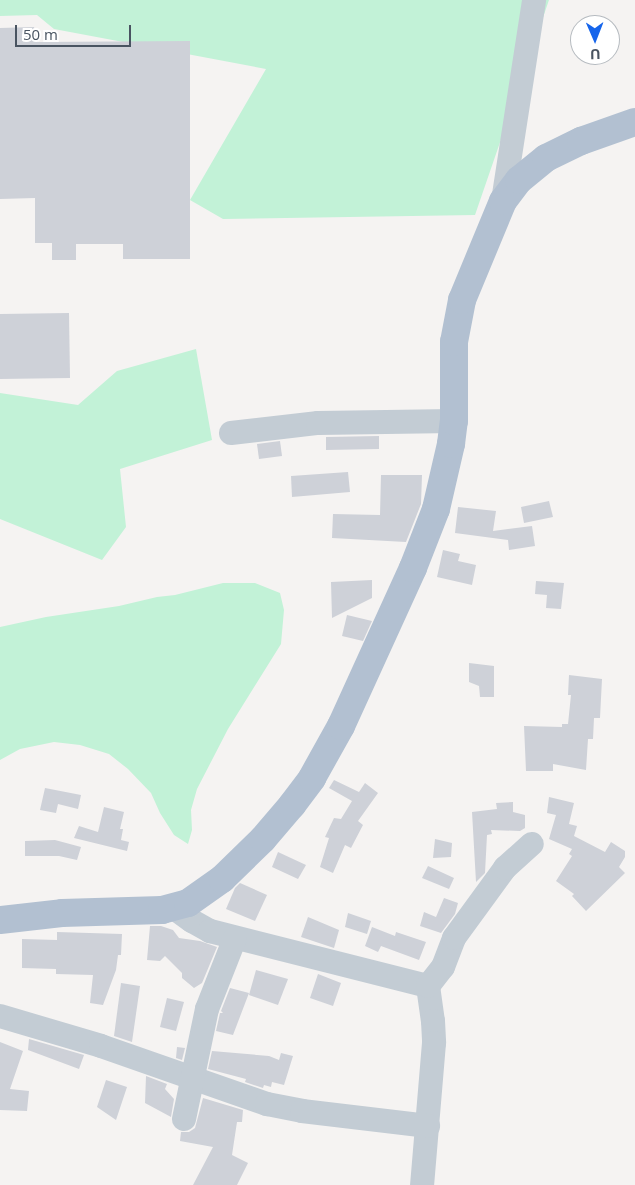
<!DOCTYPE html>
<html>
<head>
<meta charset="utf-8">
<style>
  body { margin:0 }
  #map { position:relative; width:635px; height:1185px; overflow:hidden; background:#f5f3f2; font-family:"Open Sans",sans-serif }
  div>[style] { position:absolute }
  .green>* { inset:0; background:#c2f2d7 }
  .building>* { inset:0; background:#ced1d8 }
  .minor>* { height:24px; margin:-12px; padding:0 12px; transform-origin:12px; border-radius:12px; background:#c3ccd4 }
  .major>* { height:28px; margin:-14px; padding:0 14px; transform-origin:14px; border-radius:14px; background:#b2c0d1 }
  span { translate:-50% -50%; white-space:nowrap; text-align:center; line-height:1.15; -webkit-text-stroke:4.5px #fff; paint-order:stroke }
  .north { position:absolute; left:570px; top:15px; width:50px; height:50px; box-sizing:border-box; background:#fff; border:1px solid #b6bbc0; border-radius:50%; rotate:179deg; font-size:14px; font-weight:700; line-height:20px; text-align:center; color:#495461 }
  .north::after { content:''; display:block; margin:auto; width:18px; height:22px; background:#1665eb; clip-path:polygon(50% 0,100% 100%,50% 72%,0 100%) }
  .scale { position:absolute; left:15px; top:25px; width:116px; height:22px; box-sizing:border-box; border:2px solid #495461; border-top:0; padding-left:6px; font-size:15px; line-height:18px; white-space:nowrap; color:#495461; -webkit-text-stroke:4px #fff; paint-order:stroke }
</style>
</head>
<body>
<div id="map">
  <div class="green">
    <div style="clip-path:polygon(0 0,549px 0,475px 215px,223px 219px,190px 200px,266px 69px,54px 29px,37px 15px,0 16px)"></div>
    <div style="clip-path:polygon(196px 349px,212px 440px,120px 469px,126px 527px,102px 560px,0 519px,0 393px,78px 405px,117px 371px)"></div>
    <div style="clip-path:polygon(223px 583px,255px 583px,280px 593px,284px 610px,281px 644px,228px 729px,197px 789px,191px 810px,192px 830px,188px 844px,174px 835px,160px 813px,151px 793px,128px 769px,109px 754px,80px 745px,54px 742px,20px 749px,0 760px,0 627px,46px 617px,119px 606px,157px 597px,175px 595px)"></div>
  </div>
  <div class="building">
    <div style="clip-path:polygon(34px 27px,38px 42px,190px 41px,190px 259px,123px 259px,123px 244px,76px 244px,76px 260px,52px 260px,52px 243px,35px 243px,35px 198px,0 199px,0 28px)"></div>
    <div style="clip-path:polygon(69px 313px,70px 378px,0 379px,0 314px)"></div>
    <div style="clip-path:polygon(379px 436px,379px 449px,326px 450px,326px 437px)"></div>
    <div style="clip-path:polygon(280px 441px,282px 456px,259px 459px,257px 444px)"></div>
    <div style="clip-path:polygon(348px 472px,350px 492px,292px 497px,291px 476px)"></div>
    <div style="clip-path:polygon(381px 475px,422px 475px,421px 504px,406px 542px,332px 538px,333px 514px,380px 515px)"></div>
    <div style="clip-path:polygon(549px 501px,553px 517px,524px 523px,521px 507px)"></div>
    <div style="clip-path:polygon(458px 507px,496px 511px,493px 531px,532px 526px,535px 546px,509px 550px,508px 540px,455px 533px)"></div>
    <div style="clip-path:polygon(443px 550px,460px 554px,458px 561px,476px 565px,472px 585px,437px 577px)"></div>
    <div style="clip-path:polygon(372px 580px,372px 598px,332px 618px,331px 582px)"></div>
    <div style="clip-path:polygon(536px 581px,564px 583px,561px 609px,546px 608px,547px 595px,535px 594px)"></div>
    <div style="clip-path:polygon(347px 615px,372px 621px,363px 641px,342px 636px)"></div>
    <div style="clip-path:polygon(469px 663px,494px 666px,494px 697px,480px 697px,479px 686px,469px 682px)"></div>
    <div style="clip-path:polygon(569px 675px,602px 679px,600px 718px,594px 718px,593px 739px,588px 739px,586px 770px,553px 764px,553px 771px,526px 771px,524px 726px,562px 727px,562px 724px,568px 724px,571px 695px,568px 695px)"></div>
    <div style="clip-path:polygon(334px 780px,359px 792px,365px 783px,378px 793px,358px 821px,363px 825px,351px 848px,345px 845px,333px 873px,320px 867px,329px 838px,325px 837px,334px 818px,341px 819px,352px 801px,329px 788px)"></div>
    <div style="clip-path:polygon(45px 788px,81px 795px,78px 809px,58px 804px,56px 813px,40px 810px)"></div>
    <div style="clip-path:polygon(549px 797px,574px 803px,569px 824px,577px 826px,574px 836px,605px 852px,611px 842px,625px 851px,625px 857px,619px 867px,625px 873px,586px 911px,572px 896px,574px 894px,556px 881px,572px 856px,569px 854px,572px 849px,549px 839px,556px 815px,547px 813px)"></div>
    <div style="clip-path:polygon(513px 802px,513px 812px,525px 815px,525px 828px,520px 831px,491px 830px,492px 834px,487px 835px,485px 873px,476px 882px,472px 812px,497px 809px,496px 803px)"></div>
    <div style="clip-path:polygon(104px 807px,124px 812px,120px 829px,123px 829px,121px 840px,129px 842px,127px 851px,74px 838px,79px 826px,98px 832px)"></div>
    <div style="clip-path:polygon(435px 839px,452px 843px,451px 857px,433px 858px)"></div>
    <div style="clip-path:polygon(55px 840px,81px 847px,77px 860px,59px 856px,25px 856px,25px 841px)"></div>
    <div style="clip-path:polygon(278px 852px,306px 865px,298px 879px,272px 867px)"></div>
    <div style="clip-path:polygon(428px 866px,454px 878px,449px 889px,422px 878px)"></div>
    <div style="clip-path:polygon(240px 883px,267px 895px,255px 921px,226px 909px,235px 888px)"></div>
    <div style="clip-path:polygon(444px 898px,458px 903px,455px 914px,441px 933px,420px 926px,424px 912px,436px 917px)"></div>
    <div style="clip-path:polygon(348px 913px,371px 921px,367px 934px,345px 927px)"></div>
    <div style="clip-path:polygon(308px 917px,339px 930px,334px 948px,301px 937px)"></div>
    <div style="clip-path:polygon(150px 926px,161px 926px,173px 930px,179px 938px,200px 941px,217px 947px,202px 983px,194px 988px,182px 978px,182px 973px,165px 956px,160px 961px,147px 960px)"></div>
    <div style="clip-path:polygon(372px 927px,395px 936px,396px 932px,426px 942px,419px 960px,381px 946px,378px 952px,365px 946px)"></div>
    <div style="clip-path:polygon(57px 932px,122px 934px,121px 955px,118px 955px,116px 970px,103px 1005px,90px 1003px,93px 975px,56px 974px,56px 969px,22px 968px,22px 939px,57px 940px)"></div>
    <div style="clip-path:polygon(256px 970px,288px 979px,278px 1005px,249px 995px)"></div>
    <div style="clip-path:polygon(318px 974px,341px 983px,333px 1006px,310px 998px)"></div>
    <div style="clip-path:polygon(121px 983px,140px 986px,132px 1042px,114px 1036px)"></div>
    <div style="clip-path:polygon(230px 988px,249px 993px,233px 1035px,216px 1031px,220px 1013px,223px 1013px,221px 1011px)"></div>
    <div style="clip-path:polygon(167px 998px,184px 1002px,176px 1031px,160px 1027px)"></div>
    <div style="clip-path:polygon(29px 1039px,84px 1055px,79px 1069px,28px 1050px)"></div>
    <div style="clip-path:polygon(0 1042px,23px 1051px,10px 1089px,29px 1091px,27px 1111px,0 1110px)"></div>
    <div style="clip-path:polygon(177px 1047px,185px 1048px,182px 1060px,176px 1058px)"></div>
    <div style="clip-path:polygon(212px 1051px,269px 1056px,279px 1060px,281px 1053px,293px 1056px,284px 1085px,272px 1082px,271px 1087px,264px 1085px,263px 1088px,245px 1082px,246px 1079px,208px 1069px)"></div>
    <div style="clip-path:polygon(146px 1076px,167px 1084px,165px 1089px,174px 1099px,171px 1117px,145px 1103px)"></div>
    <div style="clip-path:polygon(106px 1080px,127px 1087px,116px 1120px,97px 1107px)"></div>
    <div style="clip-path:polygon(203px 1098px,243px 1110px,242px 1122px,237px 1122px,232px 1155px,248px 1163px,237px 1185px,193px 1185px,213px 1147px,180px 1141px,181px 1132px,189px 1132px,195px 1128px)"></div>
  </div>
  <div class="minor">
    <div style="left:503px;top:201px;width:203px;rotate:-81.2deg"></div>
    <div style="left:231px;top:433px;width:88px;rotate:-6.6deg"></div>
    <div style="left:318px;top:423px;width:136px;rotate:-0.8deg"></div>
    <div style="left:174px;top:908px;width:22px;rotate:36deg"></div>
    <div style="left:192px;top:921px;width:21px;rotate:29deg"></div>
    <div style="left:210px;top:931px;width:225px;rotate:14.2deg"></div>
    <div style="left:428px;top:986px;width:35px;rotate:82deg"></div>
    <div style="left:433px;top:1021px;width:22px;rotate:87deg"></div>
    <div style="left:434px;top:1043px;width:143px;rotate:94.8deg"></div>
    <div style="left:428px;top:986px;width:24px;rotate:-52deg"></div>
    <div style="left:443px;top:967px;width:31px;rotate:-69deg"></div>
    <div style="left:454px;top:938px;width:87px;rotate:-53.9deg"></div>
    <div style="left:505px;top:868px;width:36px;rotate:-42deg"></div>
    <div style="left:0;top:1016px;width:105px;rotate:16.5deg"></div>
    <div style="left:101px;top:1046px;width:176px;rotate:19.3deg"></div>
    <div style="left:267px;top:1104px;width:36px;rotate:11deg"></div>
    <div style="left:302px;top:1111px;width:127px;rotate:6.8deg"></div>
    <div style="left:184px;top:1119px;width:112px;rotate:-78.2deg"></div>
    <div style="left:207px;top:1009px;width:76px;rotate:-68.5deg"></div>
  </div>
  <div class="major">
    <div style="left:0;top:920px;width:62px;rotate:-6.4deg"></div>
    <div style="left:62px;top:913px;width:100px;rotate:-1.7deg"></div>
    <div style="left:162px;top:910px;width:27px;rotate:-15deg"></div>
    <div style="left:188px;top:903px;width:42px;rotate:-35.2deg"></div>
    <div style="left:222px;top:879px;width:57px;rotate:-44.3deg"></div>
    <div style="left:263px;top:839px;width:45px;rotate:-49.5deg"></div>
    <div style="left:292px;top:805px;width:34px;rotate:-53deg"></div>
    <div style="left:312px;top:778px;width:60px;rotate:-60.9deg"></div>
    <div style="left:341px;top:726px;width:174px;rotate:-65.5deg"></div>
    <div style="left:413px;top:568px;width:63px;rotate:-68.7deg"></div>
    <div style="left:436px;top:509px;width:67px;rotate:-77deg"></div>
    <div style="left:451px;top:444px;width:23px;rotate:-83deg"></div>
    <div style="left:454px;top:421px;width:79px;rotate:-90deg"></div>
    <div style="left:454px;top:342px;width:43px;rotate:-79.2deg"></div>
    <div style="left:462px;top:300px;width:107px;rotate:-67.5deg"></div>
    <div style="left:503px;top:201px;width:26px;rotate:-53deg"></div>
    <div style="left:519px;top:180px;width:35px;rotate:-39deg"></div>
    <div style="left:546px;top:158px;width:39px;rotate:-26deg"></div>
    <div style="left:581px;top:141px;width:57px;rotate:-19.4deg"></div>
  </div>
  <div class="north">U</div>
  <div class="scale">50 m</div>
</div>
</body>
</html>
